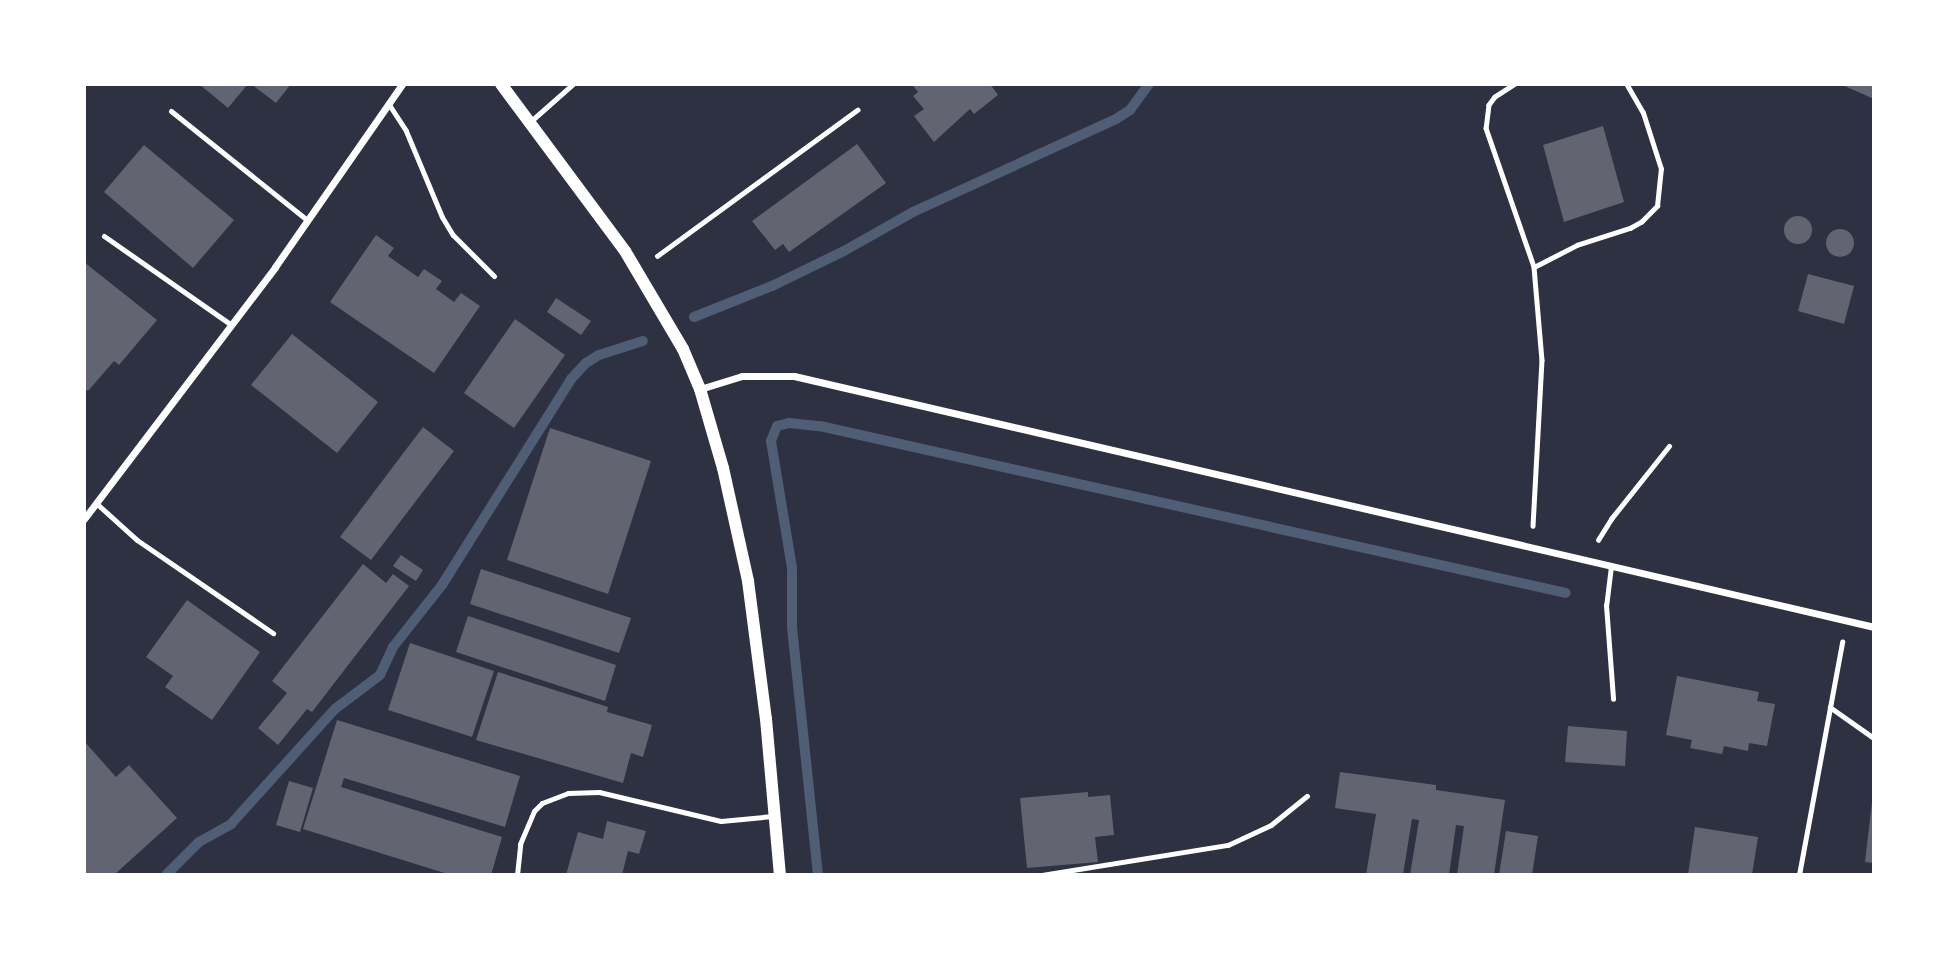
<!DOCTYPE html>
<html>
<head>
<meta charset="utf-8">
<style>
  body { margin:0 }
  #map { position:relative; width:1958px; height:959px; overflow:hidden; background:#2d3142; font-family:Merriweather,serif }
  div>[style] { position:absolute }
  .stream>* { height:10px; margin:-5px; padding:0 5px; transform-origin:5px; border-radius:5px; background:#4f5d75 }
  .building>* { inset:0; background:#626471 }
  .round { border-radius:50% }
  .path>* { height:4.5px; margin:-2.25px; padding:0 2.25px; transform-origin:2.25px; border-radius:2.25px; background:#fff }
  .service>* { height:5px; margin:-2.5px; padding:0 2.5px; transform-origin:2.5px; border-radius:2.5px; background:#fff }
  .minor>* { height:7px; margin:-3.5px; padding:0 3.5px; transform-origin:3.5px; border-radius:3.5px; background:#fff }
  .tertiary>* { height:12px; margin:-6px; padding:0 6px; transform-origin:6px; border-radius:6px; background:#fff }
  span { translate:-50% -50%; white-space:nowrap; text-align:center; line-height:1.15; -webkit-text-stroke:7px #fff; paint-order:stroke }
  .frame { position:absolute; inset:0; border:86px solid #fff; pointer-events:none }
</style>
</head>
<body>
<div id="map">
  <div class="stream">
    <div style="left:694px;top:317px;width:84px;rotate:-21.7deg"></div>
    <div style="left:772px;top:286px;width:80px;rotate:-25.9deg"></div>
    <div style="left:844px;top:251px;width:79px;rotate:-29.5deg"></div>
    <div style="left:913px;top:212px;width:223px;rotate:-24.6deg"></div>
    <div style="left:1116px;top:119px;width:17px;rotate:-33deg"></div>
    <div style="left:1130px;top:110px;width:32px;rotate:-54deg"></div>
    <div style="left:166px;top:875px;width:47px;rotate:-45deg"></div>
    <div style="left:199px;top:842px;width:37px;rotate:-29deg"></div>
    <div style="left:231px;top:824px;width:155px;rotate:-47.9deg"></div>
    <div style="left:335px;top:709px;width:56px;rotate:-37.1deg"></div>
    <div style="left:380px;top:675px;width:31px;rotate:-65deg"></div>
    <div style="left:393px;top:647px;width:79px;rotate:-51.7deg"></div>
    <div style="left:442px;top:585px;width:243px;rotate:-57.9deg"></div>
    <div style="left:571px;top:379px;width:22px;rotate:-47deg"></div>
    <div style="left:586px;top:363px;width:15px;rotate:-32deg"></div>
    <div style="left:599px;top:355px;width:46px;rotate:-17.7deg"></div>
    <div style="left:818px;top:875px;width:249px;rotate:-96deg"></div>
    <div style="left:792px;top:627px;width:59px;rotate:-90deg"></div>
    <div style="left:792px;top:568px;width:129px;rotate:-99.4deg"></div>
    <div style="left:771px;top:441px;width:16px;rotate:-68deg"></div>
    <div style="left:777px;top:426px;width:12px;rotate:-14deg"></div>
    <div style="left:789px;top:423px;width:31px;rotate:6deg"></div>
    <div style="left:820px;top:426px;width:764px;rotate:12.62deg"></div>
  </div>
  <div class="building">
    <div style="clip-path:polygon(199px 84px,248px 84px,228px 108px)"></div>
    <div style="clip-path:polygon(251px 84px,291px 84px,276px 103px)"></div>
    <div style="clip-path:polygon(912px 84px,990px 84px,998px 95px,974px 114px,970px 109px,934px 142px,914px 116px,924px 109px,913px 96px,918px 92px)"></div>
    <div style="clip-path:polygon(1840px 84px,1874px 84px,1874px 99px)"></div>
    <div style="clip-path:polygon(1603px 126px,1624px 202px,1564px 222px,1543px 145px)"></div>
    <div style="clip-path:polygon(857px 144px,886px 183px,789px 252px,783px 244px,775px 250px,752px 221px)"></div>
    <div style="clip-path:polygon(144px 145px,234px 220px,193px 268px,104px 192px)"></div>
    <div class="round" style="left:1784px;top:216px;width:28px;height:28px"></div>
    <div class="round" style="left:1826px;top:229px;width:28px;height:28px"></div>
    <div style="clip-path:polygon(376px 235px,394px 248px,388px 256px,418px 277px,424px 269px,442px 281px,436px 289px,454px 302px,461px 293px,480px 306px,434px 373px,330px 302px)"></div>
    <div style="clip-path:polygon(84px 262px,157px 320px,119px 365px,114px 361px,88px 391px,84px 388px)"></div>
    <div style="clip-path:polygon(1808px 274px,1854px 286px,1844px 324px,1798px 311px)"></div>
    <div style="clip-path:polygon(556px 298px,591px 321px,581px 335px,547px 312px)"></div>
    <div style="clip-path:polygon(515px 319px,565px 355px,514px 428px,464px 393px)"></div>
    <div style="clip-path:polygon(292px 334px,378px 402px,337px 453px,251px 385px)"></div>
    <div style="clip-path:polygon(423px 427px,454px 451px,371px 560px,340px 537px)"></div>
    <div style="clip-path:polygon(550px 428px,651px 461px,608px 594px,507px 560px)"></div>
    <div style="clip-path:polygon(401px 555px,423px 570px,416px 581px,393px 566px)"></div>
    <div style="clip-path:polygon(363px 564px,386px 583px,393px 574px,409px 586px,312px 712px,307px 709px,278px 745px,258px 728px,287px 693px,272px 681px)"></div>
    <div style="clip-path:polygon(481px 569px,631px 618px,619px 653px,470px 604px)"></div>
    <div style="clip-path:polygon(187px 600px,260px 652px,212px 720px,165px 687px,173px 676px,146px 657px)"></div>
    <div style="clip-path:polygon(468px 616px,616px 665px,605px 701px,456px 652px)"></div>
    <div style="clip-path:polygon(410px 643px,494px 671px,472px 737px,388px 710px)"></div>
    <div style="clip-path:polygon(498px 672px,608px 707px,607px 712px,652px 725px,643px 757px,631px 753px,623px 783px,476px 740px)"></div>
    <div style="clip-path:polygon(1677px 676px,1759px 692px,1757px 701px,1775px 704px,1767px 746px,1749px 743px,1748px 751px,1724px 746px,1722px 754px,1690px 748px,1692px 740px,1666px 735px)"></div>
    <div style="clip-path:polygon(337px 720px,520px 776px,505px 827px,344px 778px,341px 787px,502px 837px,491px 875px,451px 875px,303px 829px)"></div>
    <div style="clip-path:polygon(1568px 726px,1627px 731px,1625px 766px,1565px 762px)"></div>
    <div style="clip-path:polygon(84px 741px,116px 777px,129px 765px,177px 818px,114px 875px,84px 875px)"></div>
    <div style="clip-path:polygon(1340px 772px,1436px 785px,1436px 790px,1505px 800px,1494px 875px,1457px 875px,1464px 826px,1456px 825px,1449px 875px,1410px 875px,1419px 820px,1412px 819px,1403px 875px,1366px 875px,1376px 814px,1335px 808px)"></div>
    <div style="clip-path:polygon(289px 781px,313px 788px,300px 832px,276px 825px)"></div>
    <div style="clip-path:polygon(1088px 792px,1088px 797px,1110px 795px,1114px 835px,1095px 837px,1098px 862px,1027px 868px,1020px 798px)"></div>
    <div style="clip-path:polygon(1872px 802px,1874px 803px,1874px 863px,1865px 862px)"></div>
    <div style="clip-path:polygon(607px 821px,646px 831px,639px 854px,628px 851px,622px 875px,566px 875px,578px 832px,603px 839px)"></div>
    <div style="clip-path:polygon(1695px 827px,1758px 837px,1752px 875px,1688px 875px)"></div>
    <div style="clip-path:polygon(1506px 831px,1538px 836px,1532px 875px,1499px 875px)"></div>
  </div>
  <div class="path">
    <div style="left:1515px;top:84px;width:24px;rotate:147deg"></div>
    <div style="left:1495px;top:97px;width:10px;rotate:127deg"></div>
    <div style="left:1489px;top:105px;width:23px;rotate:97deg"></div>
    <div style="left:1486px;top:128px;width:147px;rotate:70.9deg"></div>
    <div style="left:1534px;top:267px;width:93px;rotate:85.1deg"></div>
    <div style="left:1542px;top:360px;width:166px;rotate:93.1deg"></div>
    <div style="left:657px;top:256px;width:248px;rotate:-36.1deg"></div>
    <div style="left:1534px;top:267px;width:48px;rotate:-27.1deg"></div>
    <div style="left:1577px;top:245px;width:56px;rotate:-17.8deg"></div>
    <div style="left:1630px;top:228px;width:13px;rotate:-29deg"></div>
    <div style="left:1641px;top:222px;width:23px;rotate:-45deg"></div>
    <div style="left:1657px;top:206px;width:37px;rotate:-84deg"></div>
    <div style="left:1661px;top:169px;width:59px;rotate:-107.8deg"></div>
    <div style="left:1643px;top:113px;width:34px;rotate:-120deg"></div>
    <div style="left:1598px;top:540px;width:25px;rotate:-58deg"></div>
    <div style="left:1611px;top:519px;width:93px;rotate:-51.5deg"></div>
    <div style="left:1830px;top:707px;width:54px;rotate:35.2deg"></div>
    <div style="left:1042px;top:875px;width:188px;rotate:-9.2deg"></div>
    <div style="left:1228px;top:845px;width:47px;rotate:-24.9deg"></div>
    <div style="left:1271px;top:825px;width:46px;rotate:-38.9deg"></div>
    <div style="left:1799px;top:875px;width:237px;rotate:-79.5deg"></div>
  </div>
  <div class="service">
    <div style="left:388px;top:103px;width:33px;rotate:57deg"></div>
    <div style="left:406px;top:131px;width:93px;rotate:67.3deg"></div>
    <div style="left:442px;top:217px;width:21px;rotate:59deg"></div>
    <div style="left:453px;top:235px;width:58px;rotate:45deg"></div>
    <div style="left:171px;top:111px;width:174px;rotate:38.7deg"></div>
    <div style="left:531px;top:121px;width:56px;rotate:-41.4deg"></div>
    <div style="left:104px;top:236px;width:154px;rotate:34.9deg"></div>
    <div style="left:96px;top:503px;width:55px;rotate:42.1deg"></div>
    <div style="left:137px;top:540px;width:165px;rotate:34.4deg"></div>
    <div style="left:1611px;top:566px;width:39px;rotate:97deg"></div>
    <div style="left:1606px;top:605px;width:94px;rotate:85.7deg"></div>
    <div style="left:517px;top:875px;width:31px;rotate:-84deg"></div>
    <div style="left:520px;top:844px;width:36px;rotate:-67deg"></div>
    <div style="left:534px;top:811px;width:11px;rotate:-45deg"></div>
    <div style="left:542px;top:803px;width:28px;rotate:-21deg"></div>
    <div style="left:568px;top:793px;width:31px;rotate:-2deg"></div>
    <div style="left:599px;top:792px;width:125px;rotate:13.4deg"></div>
    <div style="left:721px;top:821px;width:52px;rotate:-5.5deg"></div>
  </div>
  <div class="minor">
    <div style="left:700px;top:389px;width:44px;rotate:-17.2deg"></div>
    <div style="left:742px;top:376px;width:52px"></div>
    <div style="left:794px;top:376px;width:1109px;rotate:13.08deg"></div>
    <div style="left:84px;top:519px;width:316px;rotate:-52.8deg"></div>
    <div style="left:275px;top:267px;width:223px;rotate:-55.2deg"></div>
  </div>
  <div class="tertiary">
    <div style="left:501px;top:84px;width:208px;rotate:53.4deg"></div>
    <div style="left:625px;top:251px;width:114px;rotate:59.4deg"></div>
    <div style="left:683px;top:349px;width:43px;rotate:67deg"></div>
    <div style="left:700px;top:389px;width:82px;rotate:73.8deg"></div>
    <div style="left:723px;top:468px;width:116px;rotate:77.5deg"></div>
    <div style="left:748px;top:581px;width:139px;rotate:82.6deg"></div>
    <div style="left:766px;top:719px;width:157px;rotate:84.9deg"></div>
  </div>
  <div class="frame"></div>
</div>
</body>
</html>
